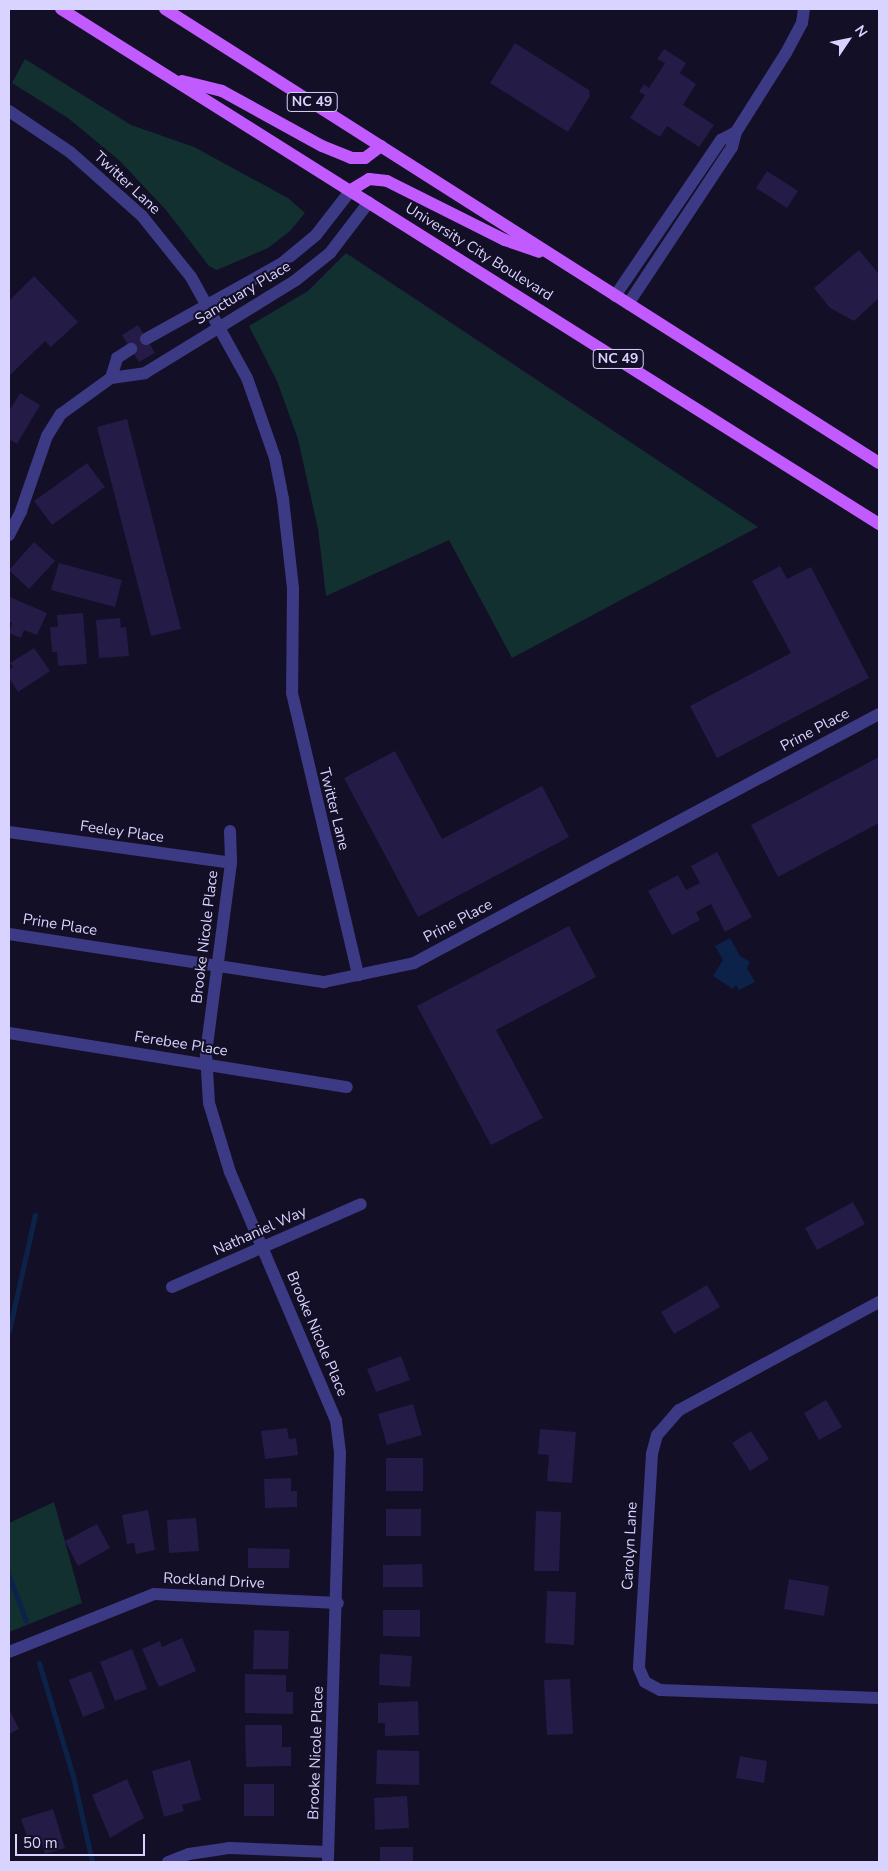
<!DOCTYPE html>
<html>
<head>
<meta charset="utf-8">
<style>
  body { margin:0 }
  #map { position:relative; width:888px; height:1871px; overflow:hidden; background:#130f26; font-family:"Nunito Sans",sans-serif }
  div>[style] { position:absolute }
  .green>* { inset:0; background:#12302f }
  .water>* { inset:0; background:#0c2248 }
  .stream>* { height:5px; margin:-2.5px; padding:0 2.5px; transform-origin:2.5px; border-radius:2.5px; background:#0c2248 }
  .building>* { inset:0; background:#241b47 }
  .street>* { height:12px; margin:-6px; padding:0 6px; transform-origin:6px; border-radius:6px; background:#3d3a85 }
  .primary>* { height:12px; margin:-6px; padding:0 6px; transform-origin:6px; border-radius:6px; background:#c25bff }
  span { translate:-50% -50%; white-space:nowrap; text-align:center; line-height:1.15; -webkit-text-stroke:4px #130f26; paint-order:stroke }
  .shield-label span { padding:1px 4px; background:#130f26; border:1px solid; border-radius:4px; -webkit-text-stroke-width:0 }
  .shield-label { font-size:14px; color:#d9d4ff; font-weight:700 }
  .street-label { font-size:15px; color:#d9d4ff }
  .frame { position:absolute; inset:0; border:10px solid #d9d4ff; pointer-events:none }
  .north { position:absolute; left:823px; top:15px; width:50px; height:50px; -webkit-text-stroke:4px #130f26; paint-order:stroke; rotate:56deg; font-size:14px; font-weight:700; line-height:20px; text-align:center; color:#d9d4ff }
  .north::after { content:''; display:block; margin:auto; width:18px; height:22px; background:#d9d4ff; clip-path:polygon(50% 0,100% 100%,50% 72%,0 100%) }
  .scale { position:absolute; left:15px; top:1834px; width:130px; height:22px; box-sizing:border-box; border:2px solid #d9d4ff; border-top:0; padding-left:6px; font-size:15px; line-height:18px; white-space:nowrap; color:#d9d4ff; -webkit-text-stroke:4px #130f26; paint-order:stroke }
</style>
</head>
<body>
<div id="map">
  <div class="green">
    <div style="clip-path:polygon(25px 59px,131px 125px,194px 147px,288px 198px,305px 213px,290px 231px,268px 248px,217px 270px,209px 266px,166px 210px,120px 161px,68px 118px,12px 83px)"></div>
    <div style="clip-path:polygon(346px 253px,758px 527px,512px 658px,449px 540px,326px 596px,318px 529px,298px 439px,277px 381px,249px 326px,308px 291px)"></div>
    <div style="clip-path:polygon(54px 1502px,82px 1603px,9px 1632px,9px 1523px)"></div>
  </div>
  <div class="water">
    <div style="clip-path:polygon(730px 938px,740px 956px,750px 962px,747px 968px,755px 982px,739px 990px,736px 985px,733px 989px,713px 976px,723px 960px,715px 946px)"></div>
  </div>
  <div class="stream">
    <div style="left:9px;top:1331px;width:119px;rotate:-77.4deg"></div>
    <div style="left:9px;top:1576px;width:48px;rotate:69.3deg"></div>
    <div style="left:39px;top:1663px;width:118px;rotate:73.3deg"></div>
    <div style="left:73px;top:1776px;width:88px;rotate:77.5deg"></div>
  </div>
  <div class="building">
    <div style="clip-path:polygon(515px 43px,589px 90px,590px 96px,568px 132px,490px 83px)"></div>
    <div style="clip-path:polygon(664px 49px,686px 63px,680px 73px,696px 84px,683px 105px,714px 125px,699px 147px,667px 126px,660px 137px,630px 118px,645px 95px,639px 92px,644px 84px,649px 88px,665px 63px,657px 59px)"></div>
    <div style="clip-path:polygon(767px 171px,798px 191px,787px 208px,756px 188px)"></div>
    <div style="clip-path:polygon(859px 250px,879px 274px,879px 298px,854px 321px,830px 308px,814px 288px)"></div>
    <div style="clip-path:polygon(34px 276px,78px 322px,51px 347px,45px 341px,9px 376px,9px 301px)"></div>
    <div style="clip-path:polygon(138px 325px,155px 353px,139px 362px,122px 335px)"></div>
    <div style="clip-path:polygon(20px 393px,40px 405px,17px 444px,9px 439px,9px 411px)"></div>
    <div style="clip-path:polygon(127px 419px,181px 629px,151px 636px,97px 427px)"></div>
    <div style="clip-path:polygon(87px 463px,105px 487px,52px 525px,34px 501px)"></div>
    <div style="clip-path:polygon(34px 542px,55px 561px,29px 589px,9px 570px)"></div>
    <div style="clip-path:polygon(59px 563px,122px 580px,115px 607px,51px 590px)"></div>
    <div style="clip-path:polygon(780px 566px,787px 579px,811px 567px,869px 678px,717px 758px,690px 706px,791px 653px,752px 581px)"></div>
    <div style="clip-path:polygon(10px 597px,47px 613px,37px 635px,24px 630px,21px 638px,9px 633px,12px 623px,9px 621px)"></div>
    <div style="clip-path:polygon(83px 613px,87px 664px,58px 666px,57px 652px,52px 652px,50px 627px,58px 627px,57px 615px)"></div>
    <div style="clip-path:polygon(120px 618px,121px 628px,126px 627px,129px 656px,99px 658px,96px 620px)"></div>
    <div style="clip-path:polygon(34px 648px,50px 671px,18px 692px,9px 678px,9px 670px,13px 667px,10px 663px)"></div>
    <div style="clip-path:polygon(395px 751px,442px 839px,542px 786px,569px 837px,418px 917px,344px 778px)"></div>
    <div style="clip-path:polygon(879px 757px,879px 823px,778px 877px,751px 825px)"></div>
    <div style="clip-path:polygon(717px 852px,752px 917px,725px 932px,711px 904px,696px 912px,700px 920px,672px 935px,648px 891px,678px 875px,686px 890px,700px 883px,691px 866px)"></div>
    <div style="clip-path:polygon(569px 926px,596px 977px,496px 1030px,543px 1118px,491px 1145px,417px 1006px)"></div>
    <div style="clip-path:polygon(853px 1202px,865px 1224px,817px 1250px,805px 1228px)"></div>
    <div style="clip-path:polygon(707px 1285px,720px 1307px,674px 1334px,661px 1312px)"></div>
    <div style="clip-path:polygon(401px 1356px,410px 1380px,376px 1392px,367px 1369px)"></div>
    <div style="clip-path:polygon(826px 1400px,842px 1427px,819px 1440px,804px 1413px)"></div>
    <div style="clip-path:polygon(413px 1404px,422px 1435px,387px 1445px,378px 1414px)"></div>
    <div style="clip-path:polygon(287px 1428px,289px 1439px,296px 1438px,298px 1455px,265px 1459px,261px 1431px)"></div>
    <div style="clip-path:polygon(540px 1429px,576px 1432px,572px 1483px,547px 1481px,549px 1455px,538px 1454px)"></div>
    <div style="clip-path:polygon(751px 1431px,769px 1459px,750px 1471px,732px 1443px)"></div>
    <div style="clip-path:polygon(386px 1458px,423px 1458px,423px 1491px,386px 1491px)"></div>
    <div style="clip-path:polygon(291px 1478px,291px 1491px,297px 1491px,297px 1507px,265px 1508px,264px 1479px)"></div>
    <div style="clip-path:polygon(386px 1509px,421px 1509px,421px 1536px,386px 1536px)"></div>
    <div style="clip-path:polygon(148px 1510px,155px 1550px,136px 1554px,134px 1543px,127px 1544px,122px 1515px)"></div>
    <div style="clip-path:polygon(536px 1511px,561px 1512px,559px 1571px,534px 1571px)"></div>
    <div style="clip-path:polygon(196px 1518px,199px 1551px,169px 1553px,167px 1520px)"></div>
    <div style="clip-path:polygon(97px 1524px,110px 1548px,78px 1566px,65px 1541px)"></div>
    <div style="clip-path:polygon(248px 1548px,290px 1549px,289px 1568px,248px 1568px)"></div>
    <div style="clip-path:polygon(422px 1564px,423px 1587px,383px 1587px,383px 1565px)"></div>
    <div style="clip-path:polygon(789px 1579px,829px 1586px,824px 1616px,784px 1609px)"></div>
    <div style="clip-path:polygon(547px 1591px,576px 1592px,574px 1645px,545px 1643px)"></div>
    <div style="clip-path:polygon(383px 1610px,420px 1610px,420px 1637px,383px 1636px)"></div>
    <div style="clip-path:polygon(254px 1630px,289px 1631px,288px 1669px,253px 1669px)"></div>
    <div style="clip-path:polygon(182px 1638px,196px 1671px,159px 1687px,142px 1649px,160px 1641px,162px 1647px)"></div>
    <div style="clip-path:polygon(132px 1649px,147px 1689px,115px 1701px,100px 1662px)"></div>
    <div style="clip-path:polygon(380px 1654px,412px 1656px,410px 1687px,379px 1685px)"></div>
    <div style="clip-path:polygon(91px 1671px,105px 1708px,83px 1717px,69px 1680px)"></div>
    <div style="clip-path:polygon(245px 1674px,286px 1675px,286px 1692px,293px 1692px,293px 1714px,245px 1713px)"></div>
    <div style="clip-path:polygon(570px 1679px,573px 1734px,547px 1735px,544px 1680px)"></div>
    <div style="clip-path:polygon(418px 1701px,419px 1735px,385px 1736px,385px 1723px,378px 1723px,378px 1703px)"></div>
    <div style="clip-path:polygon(9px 1709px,19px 1729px,9px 1734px)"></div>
    <div style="clip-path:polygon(245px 1725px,282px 1725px,282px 1747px,291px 1747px,291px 1766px,246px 1767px)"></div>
    <div style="clip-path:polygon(377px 1750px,419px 1751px,419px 1785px,376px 1784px)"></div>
    <div style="clip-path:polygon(740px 1756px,767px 1761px,764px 1783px,736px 1778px)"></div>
    <div style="clip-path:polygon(190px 1760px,201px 1800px,182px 1805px,184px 1811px,164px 1817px,152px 1771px)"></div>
    <div style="clip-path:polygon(127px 1779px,144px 1818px,110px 1838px,92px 1795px)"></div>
    <div style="clip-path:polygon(244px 1784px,274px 1784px,274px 1816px,244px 1816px)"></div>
    <div style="clip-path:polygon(407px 1796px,409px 1828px,375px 1830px,374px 1798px)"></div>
    <div style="clip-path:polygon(53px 1809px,65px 1848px,45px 1854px,42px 1844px,31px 1848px,21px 1819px)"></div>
    <div style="clip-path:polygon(380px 1847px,413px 1847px,413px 1862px,380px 1862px)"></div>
  </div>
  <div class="street">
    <div style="left:9px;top:111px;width:73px;rotate:33.9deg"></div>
    <div style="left:70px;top:152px;width:96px;rotate:41.6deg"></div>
    <div style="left:142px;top:216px;width:78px;rotate:51.2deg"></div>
    <div style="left:191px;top:277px;width:115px;rotate:61deg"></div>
    <div style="left:247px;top:378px;width:85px;rotate:70.7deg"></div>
    <div style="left:275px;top:458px;width:42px;rotate:79deg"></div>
    <div style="left:283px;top:499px;width:90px;rotate:83.6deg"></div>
    <div style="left:293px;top:588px;width:105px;rotate:90.5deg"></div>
    <div style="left:292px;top:693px;width:290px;rotate:76.8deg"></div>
    <div style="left:736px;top:132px;width:93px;rotate:-57.7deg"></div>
    <div style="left:786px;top:53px;width:34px;rotate:-62deg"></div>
    <div style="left:802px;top:23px;width:14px;rotate:-82deg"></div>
    <div style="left:615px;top:296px;width:189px;rotate:-55.8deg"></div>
    <div style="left:721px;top:140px;width:17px;rotate:-28deg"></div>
    <div style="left:736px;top:132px;width:16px;rotate:105deg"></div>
    <div style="left:732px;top:147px;width:188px;rotate:123.5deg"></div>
    <div style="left:146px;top:339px;width:154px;rotate:-29.1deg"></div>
    <div style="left:281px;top:264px;width:45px;rotate:-39.6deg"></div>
    <div style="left:316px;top:235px;width:57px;rotate:-52.1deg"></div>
    <div style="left:111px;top:378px;width:21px;rotate:-73deg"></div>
    <div style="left:117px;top:358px;width:17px;rotate:-33deg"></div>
    <div style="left:9px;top:535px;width:27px;rotate:-63deg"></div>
    <div style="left:21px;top:511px;width:79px;rotate:-70.9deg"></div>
    <div style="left:47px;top:436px;width:26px;rotate:-58deg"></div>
    <div style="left:61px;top:414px;width:62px;rotate:-35.8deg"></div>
    <div style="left:111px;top:378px;width:34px;rotate:-8deg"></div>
    <div style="left:145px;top:373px;width:177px;rotate:-31.6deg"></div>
    <div style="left:296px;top:280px;width:43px;rotate:-38.5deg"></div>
    <div style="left:330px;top:253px;width:64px;rotate:-52.6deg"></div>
    <div style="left:230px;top:831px;width:32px;rotate:88deg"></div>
    <div style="left:231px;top:863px;width:193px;rotate:97.5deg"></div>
    <div style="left:206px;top:1054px;width:49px;rotate:86.5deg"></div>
    <div style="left:209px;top:1103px;width:72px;rotate:73.1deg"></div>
    <div style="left:230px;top:1172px;width:270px;rotate:66.9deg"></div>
    <div style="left:336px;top:1420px;width:33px;rotate:83deg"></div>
    <div style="left:340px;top:1453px;width:409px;rotate:91.7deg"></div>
    <div style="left:9px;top:832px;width:224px;rotate:7.9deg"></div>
    <div style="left:9px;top:934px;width:319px;rotate:8.7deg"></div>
    <div style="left:324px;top:982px;width:92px;rotate:-11.9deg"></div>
    <div style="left:414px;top:963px;width:527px;rotate:-28.17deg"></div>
    <div style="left:9px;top:1033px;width:342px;rotate:9.1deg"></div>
    <div style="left:172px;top:1287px;width:206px;rotate:-23.7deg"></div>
    <div style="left:879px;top:1302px;width:227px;rotate:151.6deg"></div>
    <div style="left:679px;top:1410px;width:33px;rotate:131deg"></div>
    <div style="left:657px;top:1435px;width:20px;rotate:105deg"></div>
    <div style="left:652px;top:1454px;width:214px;rotate:93.5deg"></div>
    <div style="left:639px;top:1668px;width:15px;rotate:67deg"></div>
    <div style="left:645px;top:1682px;width:17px;rotate:28deg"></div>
    <div style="left:660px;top:1690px;width:219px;rotate:2.1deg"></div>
    <div style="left:9px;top:1652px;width:156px;rotate:-21.8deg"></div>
    <div style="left:154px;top:1594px;width:184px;rotate:2.8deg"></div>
    <div style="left:168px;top:1862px;width:22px;rotate:-21deg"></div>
    <div style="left:189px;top:1854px;width:40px;rotate:-8.5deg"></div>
    <div style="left:229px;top:1848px;width:99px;rotate:2.3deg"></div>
  </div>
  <div class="primary">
    <div style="left:61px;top:9px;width:967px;rotate:32.19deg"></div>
    <div style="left:165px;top:9px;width:846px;rotate:32.45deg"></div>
    <div style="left:182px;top:81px;width:41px;rotate:14deg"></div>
    <div style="left:222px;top:91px;width:114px;rotate:28.8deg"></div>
    <div style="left:322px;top:146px;width:31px;rotate:22deg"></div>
    <div style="left:351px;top:158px;width:14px"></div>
    <div style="left:365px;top:158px;width:20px;rotate:-37deg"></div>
    <div style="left:351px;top:190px;width:21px;rotate:-31deg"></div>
    <div style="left:369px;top:179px;width:18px;rotate:6deg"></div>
    <div style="left:387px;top:181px;width:132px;rotate:26.6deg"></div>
    <div style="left:505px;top:240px;width:36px;rotate:19deg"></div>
  </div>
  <div class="shield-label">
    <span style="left:312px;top:102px">NC 49</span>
    <span style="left:618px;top:359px">NC 49</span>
  </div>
  <div class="street-label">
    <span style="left:127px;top:183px;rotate:43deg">Twitter Lane</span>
    <span style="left:479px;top:252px;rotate:32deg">University City Boulevard</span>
    <span style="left:243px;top:293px;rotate:-31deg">Sanctuary Place</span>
    <span style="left:815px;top:730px;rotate:-28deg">Prine Place</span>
    <span style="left:334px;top:809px;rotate:76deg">Twitter Lane</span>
    <span style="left:122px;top:832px;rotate:8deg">Feeley Place</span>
    <span style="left:458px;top:921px;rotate:-28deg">Prine Place</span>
    <span style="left:60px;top:925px;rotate:9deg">Prine Place</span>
    <span style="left:205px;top:937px;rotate:-83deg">Brooke Nicole Place</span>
    <span style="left:181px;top:1044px;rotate:9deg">Ferebee Place</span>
    <span style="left:260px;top:1231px;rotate:-24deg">Nathaniel Way</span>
    <span style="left:317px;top:1334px;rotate:67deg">Brooke Nicole Place</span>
    <span style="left:630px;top:1546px;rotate:-87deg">Carolyn Lane</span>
    <span style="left:214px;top:1581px;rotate:3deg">Rockland Drive</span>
    <span style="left:316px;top:1753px;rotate:-88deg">Brooke Nicole Place</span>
  </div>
  <div class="frame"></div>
  <div class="north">N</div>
  <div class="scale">50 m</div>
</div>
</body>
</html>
